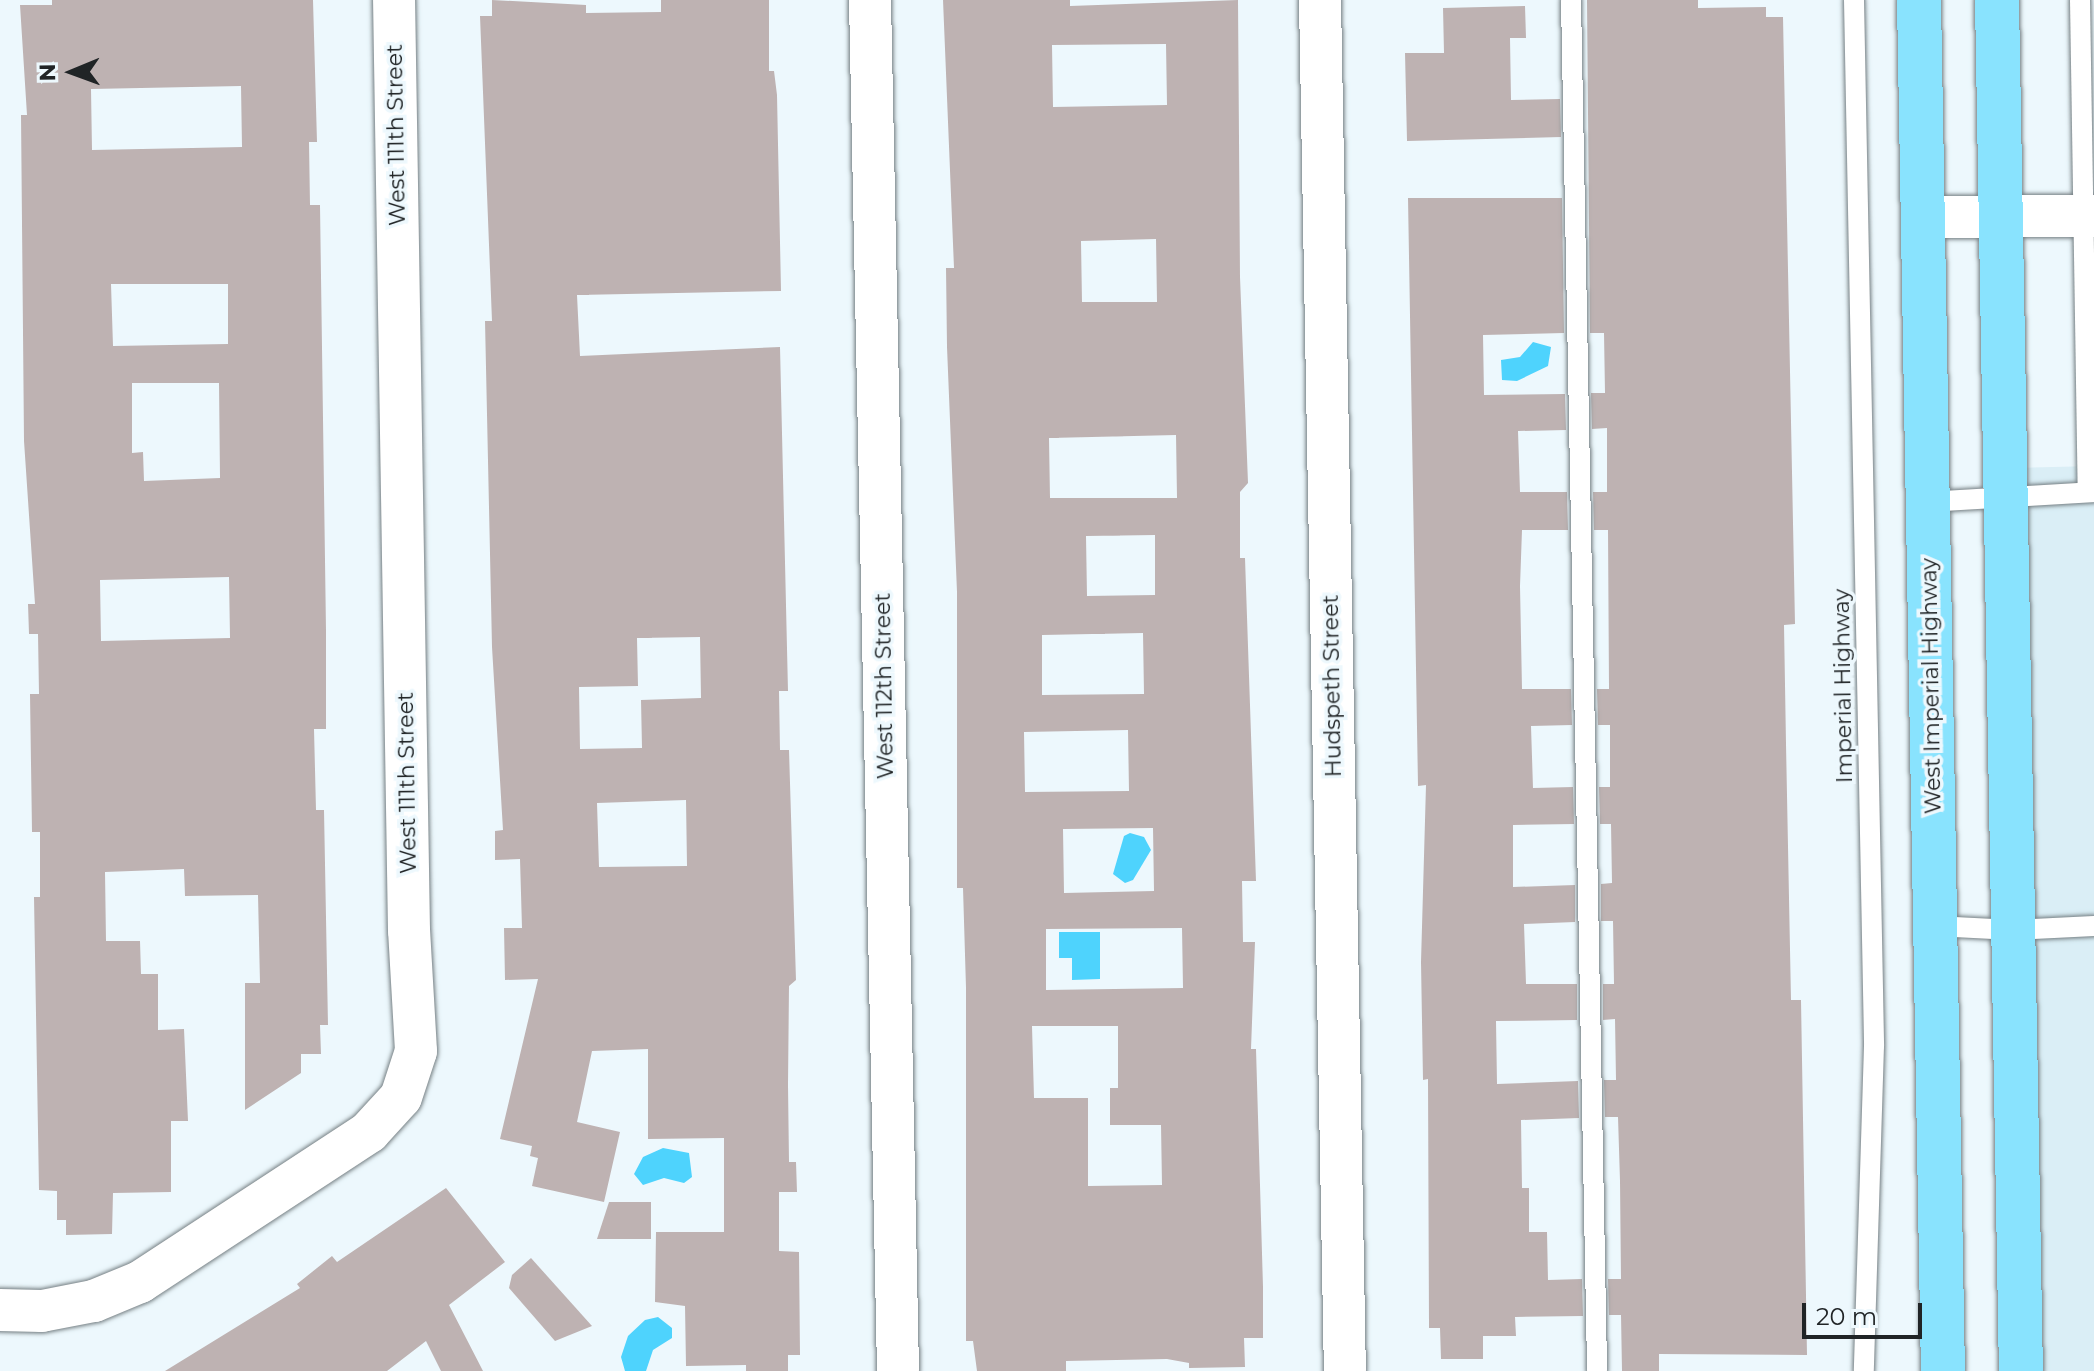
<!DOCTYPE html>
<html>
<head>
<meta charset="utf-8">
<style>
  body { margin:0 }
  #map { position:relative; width:2094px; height:1371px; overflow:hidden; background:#edf8fd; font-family:Montserrat,sans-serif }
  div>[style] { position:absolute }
  .built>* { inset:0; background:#daeef6 }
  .water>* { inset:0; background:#4ed3fd }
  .building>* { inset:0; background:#beb2b2 }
  .roads { filter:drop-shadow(0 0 2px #768084) drop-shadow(0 0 2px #768084) }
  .lane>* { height:20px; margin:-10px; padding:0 10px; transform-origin:10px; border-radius:10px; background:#fff }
  .street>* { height:42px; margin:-21px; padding:0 21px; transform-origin:21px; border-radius:21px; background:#fff }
  .primary>* { height:44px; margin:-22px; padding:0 22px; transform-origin:22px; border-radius:22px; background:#89e3fe }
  span { translate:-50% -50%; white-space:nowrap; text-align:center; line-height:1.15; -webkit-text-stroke:7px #edf8fd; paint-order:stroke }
  .street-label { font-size:22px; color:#202426 }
  .north { position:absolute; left:32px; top:32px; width:80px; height:80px; -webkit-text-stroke:6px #edf8fd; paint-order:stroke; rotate:269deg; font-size:22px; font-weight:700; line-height:32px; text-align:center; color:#202426 }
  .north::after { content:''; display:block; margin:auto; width:28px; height:36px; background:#202426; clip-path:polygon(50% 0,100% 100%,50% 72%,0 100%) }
  .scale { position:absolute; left:1802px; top:1303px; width:120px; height:36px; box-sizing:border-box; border:4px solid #202426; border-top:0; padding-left:10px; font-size:24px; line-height:28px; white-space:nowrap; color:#202426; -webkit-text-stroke:6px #edf8fd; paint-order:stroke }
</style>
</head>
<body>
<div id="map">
  <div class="built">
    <div style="clip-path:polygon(2094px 466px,2094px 1371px,2032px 1371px,2012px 468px)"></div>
  </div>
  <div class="water">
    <div style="clip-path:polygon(1533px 342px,1551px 347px,1548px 366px,1517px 381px,1502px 380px,1501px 360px,1520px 357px)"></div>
    <div style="clip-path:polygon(1130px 833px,1144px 837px,1151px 850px,1133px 880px,1125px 883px,1113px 874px,1124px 836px)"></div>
    <div style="clip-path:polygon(1059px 932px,1100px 932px,1100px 979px,1072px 980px,1072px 958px,1059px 958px)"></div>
    <div style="clip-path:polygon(663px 1148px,689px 1153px,692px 1177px,684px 1183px,664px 1178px,643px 1185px,634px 1174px,643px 1157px)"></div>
    <div style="clip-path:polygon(658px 1317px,672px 1328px,672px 1338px,653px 1350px,646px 1371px,625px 1371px,621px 1357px,628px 1336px,645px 1320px)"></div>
  </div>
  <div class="building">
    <div style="clip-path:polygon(evenodd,52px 0,313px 0,317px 142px,309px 142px,310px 205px,320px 205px,326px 631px,326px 729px,314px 729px,316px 810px,324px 810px,328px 1025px,320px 1025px,321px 1054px,301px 1054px,301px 1073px,245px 1110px,245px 983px,260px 983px,258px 895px,185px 896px,184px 869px,105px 872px,106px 941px,140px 941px,141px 974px,158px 974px,158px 1030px,184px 1029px,188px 1121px,171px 1121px,171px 1192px,113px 1193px,112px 1234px,66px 1235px,66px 1220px,57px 1220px,57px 1191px,39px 1190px,34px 897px,40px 897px,40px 832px,32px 832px,30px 694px,39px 694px,38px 634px,29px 634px,28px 604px,35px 604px,24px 441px,21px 115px,27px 115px,20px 5px,52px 5px,52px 0,241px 86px,242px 147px,92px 150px,91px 89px,241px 86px,52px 0,111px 284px,228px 284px,228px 344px,113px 346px,111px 284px,52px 0,132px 383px,219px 383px,220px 478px,144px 481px,143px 452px,132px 453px,132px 383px,52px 0,229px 577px,230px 638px,101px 641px,100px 580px,229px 577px)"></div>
    <div style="clip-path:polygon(evenodd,492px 0,586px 5px,586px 13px,661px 12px,661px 0,769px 0,769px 71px,774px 71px,777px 95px,781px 291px,577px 295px,580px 356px,780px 347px,788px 691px,779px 691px,780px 750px,789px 750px,796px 980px,789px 986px,788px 1085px,789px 1162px,796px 1162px,797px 1192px,779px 1192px,779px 1251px,799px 1252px,800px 1355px,788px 1355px,788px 1371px,746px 1371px,746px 1365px,686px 1366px,685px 1306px,655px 1302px,656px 1232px,724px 1232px,724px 1138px,648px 1139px,648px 1049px,592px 1051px,577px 1122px,620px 1132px,604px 1202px,532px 1186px,538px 1158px,530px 1156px,532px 1146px,500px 1139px,538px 979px,505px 980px,504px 928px,522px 928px,520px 859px,495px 860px,495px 831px,503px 830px,492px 647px,485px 321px,492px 321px,480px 16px,492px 16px,492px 0,700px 637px,701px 698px,641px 700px,642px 748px,580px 749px,579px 687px,638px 686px,637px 638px,700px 637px,492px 0,686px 800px,687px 866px,599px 867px,597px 803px,686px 800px)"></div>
    <div style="clip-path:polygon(evenodd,943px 0,1070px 0,1070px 6px,1238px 0,1240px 277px,1248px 483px,1240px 492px,1240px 558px,1245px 558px,1256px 881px,1242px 881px,1243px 942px,1255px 942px,1251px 1049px,1256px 1049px,1263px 1287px,1263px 1338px,1244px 1338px,1245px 1367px,1189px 1368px,1189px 1363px,1167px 1359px,1066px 1361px,1066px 1371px,977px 1371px,973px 1341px,966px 1341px,966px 988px,963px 888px,957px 888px,957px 592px,947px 347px,946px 268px,954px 268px,943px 0,1166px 44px,1167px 105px,1053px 107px,1052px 45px,1166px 44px,943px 0,1156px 239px,1157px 302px,1082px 302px,1081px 241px,1156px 239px,943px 0,1176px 435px,1177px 498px,1050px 498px,1049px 438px,1176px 435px,943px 0,1155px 535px,1155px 595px,1087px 596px,1086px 536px,1155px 535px,943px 0,1143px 633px,1144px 694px,1042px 695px,1042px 635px,1143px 633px,943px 0,1128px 730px,1129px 791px,1025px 792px,1024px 732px,1128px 730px,943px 0,1153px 828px,1154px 891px,1064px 893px,1063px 829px,1153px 828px,943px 0,1182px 928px,1183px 988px,1046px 990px,1046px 929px,1182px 928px,943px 0,1032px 1026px,1118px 1026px,1118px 1088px,1110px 1088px,1110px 1125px,1161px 1125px,1162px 1185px,1088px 1186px,1088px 1098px,1034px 1098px,1032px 1026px)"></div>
    <div style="clip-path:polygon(1587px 0,1698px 0,1698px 8px,1766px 7px,1766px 17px,1783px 17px,1795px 624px,1784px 625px,1786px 744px,1791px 1000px,1801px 1000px,1807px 1355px,1659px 1354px,1659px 1371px,1622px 1371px,1621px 1315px,1609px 1315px,1608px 1279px,1621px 1279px,1620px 1181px,1618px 1117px,1605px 1117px,1604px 1080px,1616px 1080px,1615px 1019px,1603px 1020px,1603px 984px,1614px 984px,1613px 921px,1601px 921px,1601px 884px,1612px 883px,1611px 824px,1600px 824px,1599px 787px,1610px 787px,1610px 725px,1598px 725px,1597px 689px,1609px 689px,1608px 530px,1594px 530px,1593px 492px,1607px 492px,1607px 428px,1592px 429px,1591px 393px,1605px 393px,1604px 333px,1590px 333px)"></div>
    <div style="clip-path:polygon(1525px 6px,1526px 38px,1510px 38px,1511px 100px,1560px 99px,1561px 137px,1407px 141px,1405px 53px,1444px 53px,1443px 8px)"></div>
    <div style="clip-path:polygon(1408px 198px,1562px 198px,1564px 333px,1483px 335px,1484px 395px,1565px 394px,1566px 430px,1518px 431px,1520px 492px,1567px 492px,1568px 530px,1522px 530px,1520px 586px,1522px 689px,1571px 689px,1572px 725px,1531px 726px,1533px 788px,1573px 787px,1574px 824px,1513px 825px,1513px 887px,1575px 885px,1575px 922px,1524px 924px,1526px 984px,1577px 984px,1577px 1020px,1496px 1021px,1497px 1084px,1578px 1081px,1579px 1118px,1521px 1120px,1522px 1188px,1529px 1188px,1529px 1232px,1547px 1232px,1548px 1280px,1582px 1279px,1583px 1316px,1515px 1317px,1516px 1336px,1483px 1336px,1483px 1359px,1441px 1359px,1440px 1328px,1429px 1328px,1428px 1079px,1423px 1080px,1421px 962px,1426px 785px,1418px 786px)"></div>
    <div style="clip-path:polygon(446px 1188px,505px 1262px,449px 1305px,483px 1371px,441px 1371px,426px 1341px,387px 1371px,165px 1371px,300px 1288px,297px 1284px,332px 1256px,337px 1262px)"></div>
    <div style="clip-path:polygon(609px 1202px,651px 1202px,651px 1239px,597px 1239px)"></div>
    <div style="clip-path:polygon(531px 1258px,592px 1326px,555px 1341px,509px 1288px,512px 1275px)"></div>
  </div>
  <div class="roads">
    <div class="lane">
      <div style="left:1571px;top:0;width:1371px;rotate:88.91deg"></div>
      <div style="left:1854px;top:0;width:1046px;rotate:88.9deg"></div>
      <div style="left:1874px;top:1046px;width:325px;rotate:91.8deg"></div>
      <div style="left:2080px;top:0;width:492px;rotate:89.1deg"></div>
      <div style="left:1928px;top:502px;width:166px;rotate:-3.4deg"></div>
      <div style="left:1935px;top:926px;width:78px;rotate:2.9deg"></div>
      <div style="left:2013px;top:930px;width:81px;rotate:-2.8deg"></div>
    </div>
    <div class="street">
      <div style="left:870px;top:0;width:1371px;rotate:88.83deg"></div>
      <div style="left:1320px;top:0;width:1371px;rotate:88.96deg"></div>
      <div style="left:1923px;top:217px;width:171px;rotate:-0.3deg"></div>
      <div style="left:0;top:1310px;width:42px;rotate:1.4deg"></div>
      <div style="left:42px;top:1311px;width:53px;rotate:-10.9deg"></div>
      <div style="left:94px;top:1301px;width:50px;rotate:-22.4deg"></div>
      <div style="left:140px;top:1282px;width:274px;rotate:-33.2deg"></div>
      <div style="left:369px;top:1132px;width:47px;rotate:-47.6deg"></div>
      <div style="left:401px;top:1097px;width:48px;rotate:-71.9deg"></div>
      <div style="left:416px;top:1051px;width:120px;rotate:-93.3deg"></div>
      <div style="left:409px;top:931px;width:931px;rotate:-90.92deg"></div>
    </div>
    <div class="primary">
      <div style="left:1919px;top:0;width:1371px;rotate:89deg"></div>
      <div style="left:1997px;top:0;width:1371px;rotate:89deg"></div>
    </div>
  </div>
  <div class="street-label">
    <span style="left:396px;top:135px;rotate:-91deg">West 111th Street</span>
    <span style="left:884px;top:686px;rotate:-91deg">West 112th Street</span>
    <span style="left:1332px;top:686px;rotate:-91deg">Hudspeth Street</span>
    <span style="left:1843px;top:686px;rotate:-91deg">Imperial Highway</span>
    <span style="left:1931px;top:686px;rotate:-91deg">West Imperial Highway</span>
    <span style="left:407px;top:783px;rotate:-91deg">West 111th Street</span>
  </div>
  <div class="north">N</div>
  <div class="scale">20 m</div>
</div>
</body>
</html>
